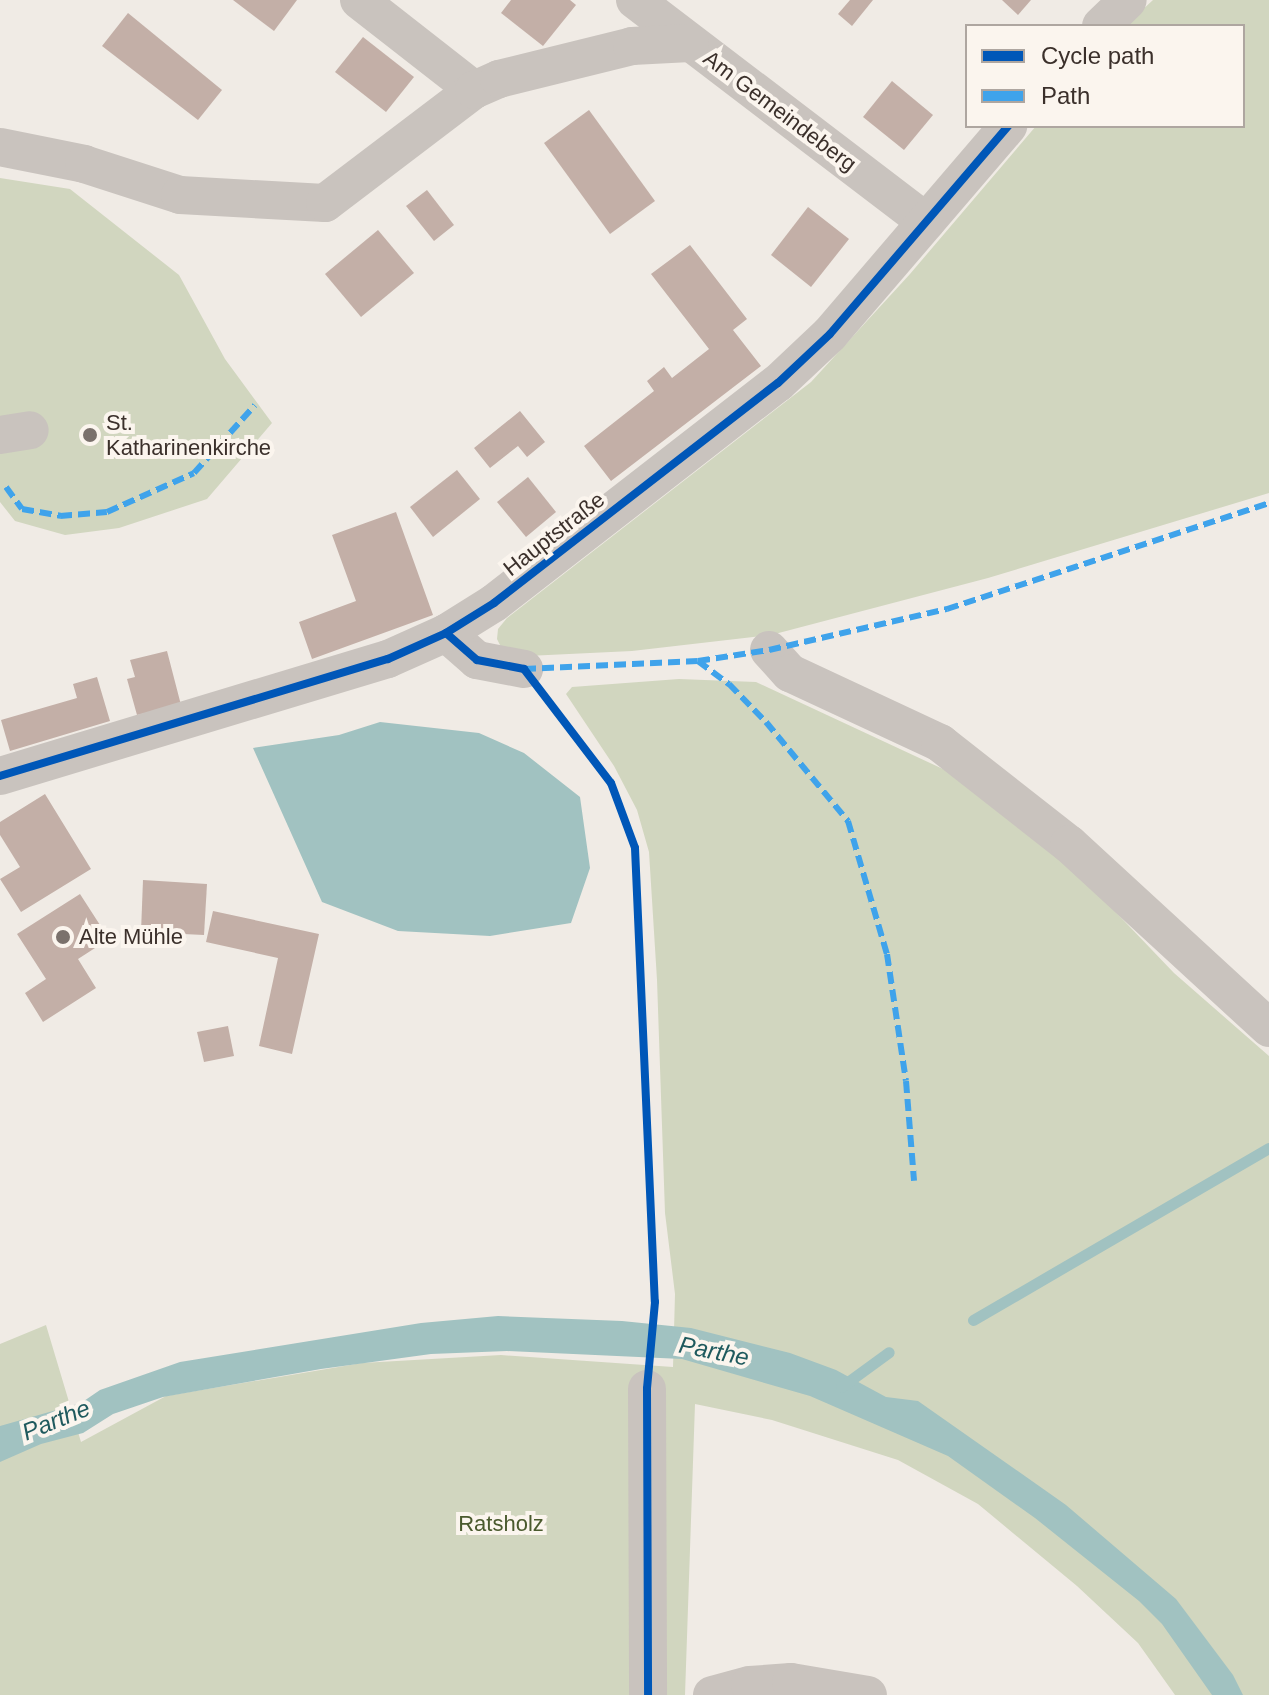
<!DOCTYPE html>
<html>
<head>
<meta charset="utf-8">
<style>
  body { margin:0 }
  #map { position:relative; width:1269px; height:1695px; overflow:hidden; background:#f0ebe5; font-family:Arial,sans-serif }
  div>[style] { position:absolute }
  .green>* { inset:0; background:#d1d6bf }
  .water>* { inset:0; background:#a1c2c1 }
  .stream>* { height:11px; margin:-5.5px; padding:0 5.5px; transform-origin:5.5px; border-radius:5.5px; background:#a1c2c1 }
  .building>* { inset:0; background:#c3afa7 }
  .minor>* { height:38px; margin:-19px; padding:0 19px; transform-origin:19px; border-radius:19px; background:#c9c3be }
  .quiet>* { height:6px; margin-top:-3px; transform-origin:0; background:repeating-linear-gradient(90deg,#3fa3eb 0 12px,transparent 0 18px) }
  .cycleway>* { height:8px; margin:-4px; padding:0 4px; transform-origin:4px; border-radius:4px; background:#0057b8 }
  .dots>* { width:22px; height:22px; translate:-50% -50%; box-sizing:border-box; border:4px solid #fbf5ee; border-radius:50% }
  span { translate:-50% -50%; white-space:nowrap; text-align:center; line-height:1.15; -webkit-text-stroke:8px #fbf5ee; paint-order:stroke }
  .street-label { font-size:22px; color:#3b302b }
  .poi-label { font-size:22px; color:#3b302b }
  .left { translate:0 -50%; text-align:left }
  .park-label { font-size:22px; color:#4a5a2e }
  .water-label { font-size:24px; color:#1f5a5e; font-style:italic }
  .legend { position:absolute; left:965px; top:24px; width:280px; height:104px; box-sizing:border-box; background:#fbf5ee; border:2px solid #aea6a0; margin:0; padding:10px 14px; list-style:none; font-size:24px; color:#3b302b }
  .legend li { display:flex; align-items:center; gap:16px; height:40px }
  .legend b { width:40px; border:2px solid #aea6a0 }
</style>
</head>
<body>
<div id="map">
  <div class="green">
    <div style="clip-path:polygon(1153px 0,1269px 0,1269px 493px,988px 578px,771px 635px,632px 651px,527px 656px,503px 651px,497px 639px,498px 629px,507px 618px,811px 382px,910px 274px,1036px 126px,1243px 126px,1243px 26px,1125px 26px)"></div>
    <div style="clip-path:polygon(0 178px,70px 189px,179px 275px,225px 359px,272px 423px,207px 499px,119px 528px,65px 535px,15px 521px,0 502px)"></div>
    <div style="clip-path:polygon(679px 679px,756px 682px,958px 776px,1062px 856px,1174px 973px,1269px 1056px,1269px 1695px,1175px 1695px,1138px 1643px,1077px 1586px,978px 1504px,898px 1460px,772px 1420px,695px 1404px,685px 1695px,0 1695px,0 1344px,46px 1325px,81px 1442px,166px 1396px,362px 1363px,501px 1355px,673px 1367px,675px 1294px,665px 1213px,657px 980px,649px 852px,637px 810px,614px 766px,566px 694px,572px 687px)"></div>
  </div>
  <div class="water">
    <div style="clip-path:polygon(380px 722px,479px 733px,524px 753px,580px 797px,590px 868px,571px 923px,490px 936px,398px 931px,322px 902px,253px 748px,339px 735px)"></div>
    <div style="clip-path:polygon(498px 1316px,622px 1321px,691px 1328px,790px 1353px,836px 1370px,886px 1397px,918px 1401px,1066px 1505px,1176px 1599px,1233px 1675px,1243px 1695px,1212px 1695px,1162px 1624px,1139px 1601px,1035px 1518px,948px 1456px,810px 1396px,682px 1359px,507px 1351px,431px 1354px,321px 1369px,163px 1397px,113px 1414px,83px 1433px,41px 1444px,0 1462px,0 1426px,81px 1403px,100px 1390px,180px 1362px,421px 1323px)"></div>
  </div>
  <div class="stream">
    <div style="left:973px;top:1320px;width:342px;rotate:-30.2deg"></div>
    <div style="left:841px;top:1387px;width:59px;rotate:-36.1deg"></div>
  </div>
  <div class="building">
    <div style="clip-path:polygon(233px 0,297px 0,274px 31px)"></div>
    <div style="clip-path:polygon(511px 0,570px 0,576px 5px,543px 46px,501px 13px)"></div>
    <div style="clip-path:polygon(850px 0,873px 0,852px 26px,838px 14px)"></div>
    <div style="clip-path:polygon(1002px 0,1031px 0,1018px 15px)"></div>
    <div style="clip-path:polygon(128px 13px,222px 90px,198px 120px,102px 46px)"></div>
    <div style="clip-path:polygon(363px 37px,414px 77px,386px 112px,335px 72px)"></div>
    <div style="clip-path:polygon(892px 81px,933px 115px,904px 150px,863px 117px)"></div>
    <div style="clip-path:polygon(589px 110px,655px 201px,610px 234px,544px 143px)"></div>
    <div style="clip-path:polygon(427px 190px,454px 225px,434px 241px,406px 206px)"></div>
    <div style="clip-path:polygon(808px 207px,849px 239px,811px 287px,771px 255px)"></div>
    <div style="clip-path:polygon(378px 230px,414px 273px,361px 317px,325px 274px)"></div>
    <div style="clip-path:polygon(690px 245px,747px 319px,733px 330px,761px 366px,611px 481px,584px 446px,654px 391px,647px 381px,664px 367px,672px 378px,709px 349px,651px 274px)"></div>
    <div style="clip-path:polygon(520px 411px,545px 442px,527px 457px,518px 446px,490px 468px,474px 448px)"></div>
    <div style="clip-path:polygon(457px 470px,480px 499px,433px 537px,410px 507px)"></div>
    <div style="clip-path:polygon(528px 477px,556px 512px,526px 537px,497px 502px)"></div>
    <div style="clip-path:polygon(396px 512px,433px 615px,312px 659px,299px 622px,356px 601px,332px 535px)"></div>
    <div style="clip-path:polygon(167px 651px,181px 705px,137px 715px,127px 679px,135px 677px,130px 660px)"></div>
    <div style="clip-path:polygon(97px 677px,110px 721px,10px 751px,1px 720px,77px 698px,73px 684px)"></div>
    <div style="clip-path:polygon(45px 794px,91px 869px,21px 912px,0 879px,20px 867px,0 835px,0 822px)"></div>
    <div style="clip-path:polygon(143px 880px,207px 884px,204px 935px,141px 932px)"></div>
    <div style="clip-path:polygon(80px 894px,109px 939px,78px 959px,96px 988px,43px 1022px,25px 993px,46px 979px,17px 934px)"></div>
    <div style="clip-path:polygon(213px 911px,319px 934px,292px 1054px,259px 1046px,278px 958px,206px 942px)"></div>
    <div style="clip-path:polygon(228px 1026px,234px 1056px,204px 1062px,197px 1032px)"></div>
  </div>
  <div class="minor">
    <div style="left:359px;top:0;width:146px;rotate:38deg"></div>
    <div style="left:635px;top:0;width:366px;rotate:37.3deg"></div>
    <div style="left:1101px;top:26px;width:37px;rotate:-44deg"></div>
    <div style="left:0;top:147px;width:86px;rotate:11.4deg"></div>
    <div style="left:84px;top:164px;width:101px;rotate:17.9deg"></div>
    <div style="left:180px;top:195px;width:145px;rotate:3.2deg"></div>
    <div style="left:325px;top:203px;width:187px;rotate:-37.2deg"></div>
    <div style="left:474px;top:90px;width:27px;rotate:-24deg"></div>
    <div style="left:499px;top:79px;width:137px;rotate:-13.9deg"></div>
    <div style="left:632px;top:46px;width:58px;rotate:-3deg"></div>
    <div style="left:0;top:435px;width:30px;rotate:-9deg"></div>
    <div style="left:446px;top:633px;width:41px;rotate:41.1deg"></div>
    <div style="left:477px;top:660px;width:48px;rotate:10.8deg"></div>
    <div style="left:769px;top:650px;width:31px;rotate:48deg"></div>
    <div style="left:790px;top:673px;width:166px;rotate:25deg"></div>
    <div style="left:940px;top:743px;width:164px;rotate:38.1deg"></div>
    <div style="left:1069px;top:844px;width:272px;rotate:42.6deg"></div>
    <div style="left:0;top:776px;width:405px;rotate:-16.8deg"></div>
    <div style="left:388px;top:659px;width:64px;rotate:-24.1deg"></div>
    <div style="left:446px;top:633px;width:57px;rotate:-32deg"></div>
    <div style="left:494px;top:603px;width:359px;rotate:-37.8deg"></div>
    <div style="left:778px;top:383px;width:71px;rotate:-43.3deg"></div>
    <div style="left:830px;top:334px;width:274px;rotate:-49.4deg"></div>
    <div style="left:647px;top:1389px;width:306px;rotate:89.8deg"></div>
    <div style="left:712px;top:1695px;width:39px;rotate:-15deg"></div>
    <div style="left:750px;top:1685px;width:41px;rotate:-4.2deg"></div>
    <div style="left:791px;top:1682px;width:78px;rotate:9.6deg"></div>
  </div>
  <div class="quiet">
    <div style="left:6px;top:487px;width:27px;rotate:54deg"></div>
    <div style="left:22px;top:509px;width:39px;rotate:10deg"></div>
    <div style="left:60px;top:516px;width:47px;rotate:-4.9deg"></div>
    <div style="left:107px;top:512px;width:95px;rotate:-24.1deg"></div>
    <div style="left:194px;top:473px;width:91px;rotate:-48.1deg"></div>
    <div style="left:698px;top:661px;width:39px;rotate:37deg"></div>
    <div style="left:729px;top:684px;width:53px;rotate:45.8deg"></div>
    <div style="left:766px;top:722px;width:129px;rotate:50.4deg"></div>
    <div style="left:848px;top:821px;width:139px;rotate:73.7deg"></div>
    <div style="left:887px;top:954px;width:128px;rotate:81.5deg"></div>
    <div style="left:906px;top:1081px;width:100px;rotate:85.4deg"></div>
    <div style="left:524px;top:669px;width:174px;rotate:-2.6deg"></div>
    <div style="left:698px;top:661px;width:72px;rotate:-8.8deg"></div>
    <div style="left:769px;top:650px;width:183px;rotate:-13deg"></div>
    <div style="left:947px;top:609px;width:339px;rotate:-18.2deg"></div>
  </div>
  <div class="cycleway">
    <div style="left:446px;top:633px;width:41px;rotate:41.1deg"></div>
    <div style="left:477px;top:660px;width:48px;rotate:10.8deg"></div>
    <div style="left:524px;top:669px;width:143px;rotate:52.7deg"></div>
    <div style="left:611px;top:783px;width:69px;rotate:69.7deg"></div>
    <div style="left:635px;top:848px;width:454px;rotate:87.5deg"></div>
    <div style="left:655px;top:1302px;width:87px;rotate:95.3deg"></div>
    <div style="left:647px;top:1389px;width:306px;rotate:89.8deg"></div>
    <div style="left:0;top:776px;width:405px;rotate:-16.8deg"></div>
    <div style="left:388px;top:659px;width:64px;rotate:-24.1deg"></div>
    <div style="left:446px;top:633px;width:57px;rotate:-32deg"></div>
    <div style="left:494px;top:603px;width:359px;rotate:-37.8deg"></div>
    <div style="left:778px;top:383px;width:71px;rotate:-43.3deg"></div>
    <div style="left:830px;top:334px;width:274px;rotate:-49.4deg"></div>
  </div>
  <div class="dots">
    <div style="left:90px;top:435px;background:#7a716c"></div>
    <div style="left:63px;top:937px;background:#7a716c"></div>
  </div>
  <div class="street-label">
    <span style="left:780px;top:111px;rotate:37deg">Am Gemeindeberg</span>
    <span style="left:554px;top:534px;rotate:-38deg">Hauptstraße</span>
  </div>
  <div class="poi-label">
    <span class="left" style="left:106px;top:435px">St.<br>Katharinenkirche</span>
    <span class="left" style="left:79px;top:937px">Alte Mühle</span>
  </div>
  <div class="park-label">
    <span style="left:501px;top:1524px">Ratsholz</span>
  </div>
  <div class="water-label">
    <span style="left:714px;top:1351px;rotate:11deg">Parthe</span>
    <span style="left:56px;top:1420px;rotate:-22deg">Parthe</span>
  </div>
  <ul class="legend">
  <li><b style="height:10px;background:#0057b8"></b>Cycle path</li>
  <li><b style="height:10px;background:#3fa3eb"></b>Path</li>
  </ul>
</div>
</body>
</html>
